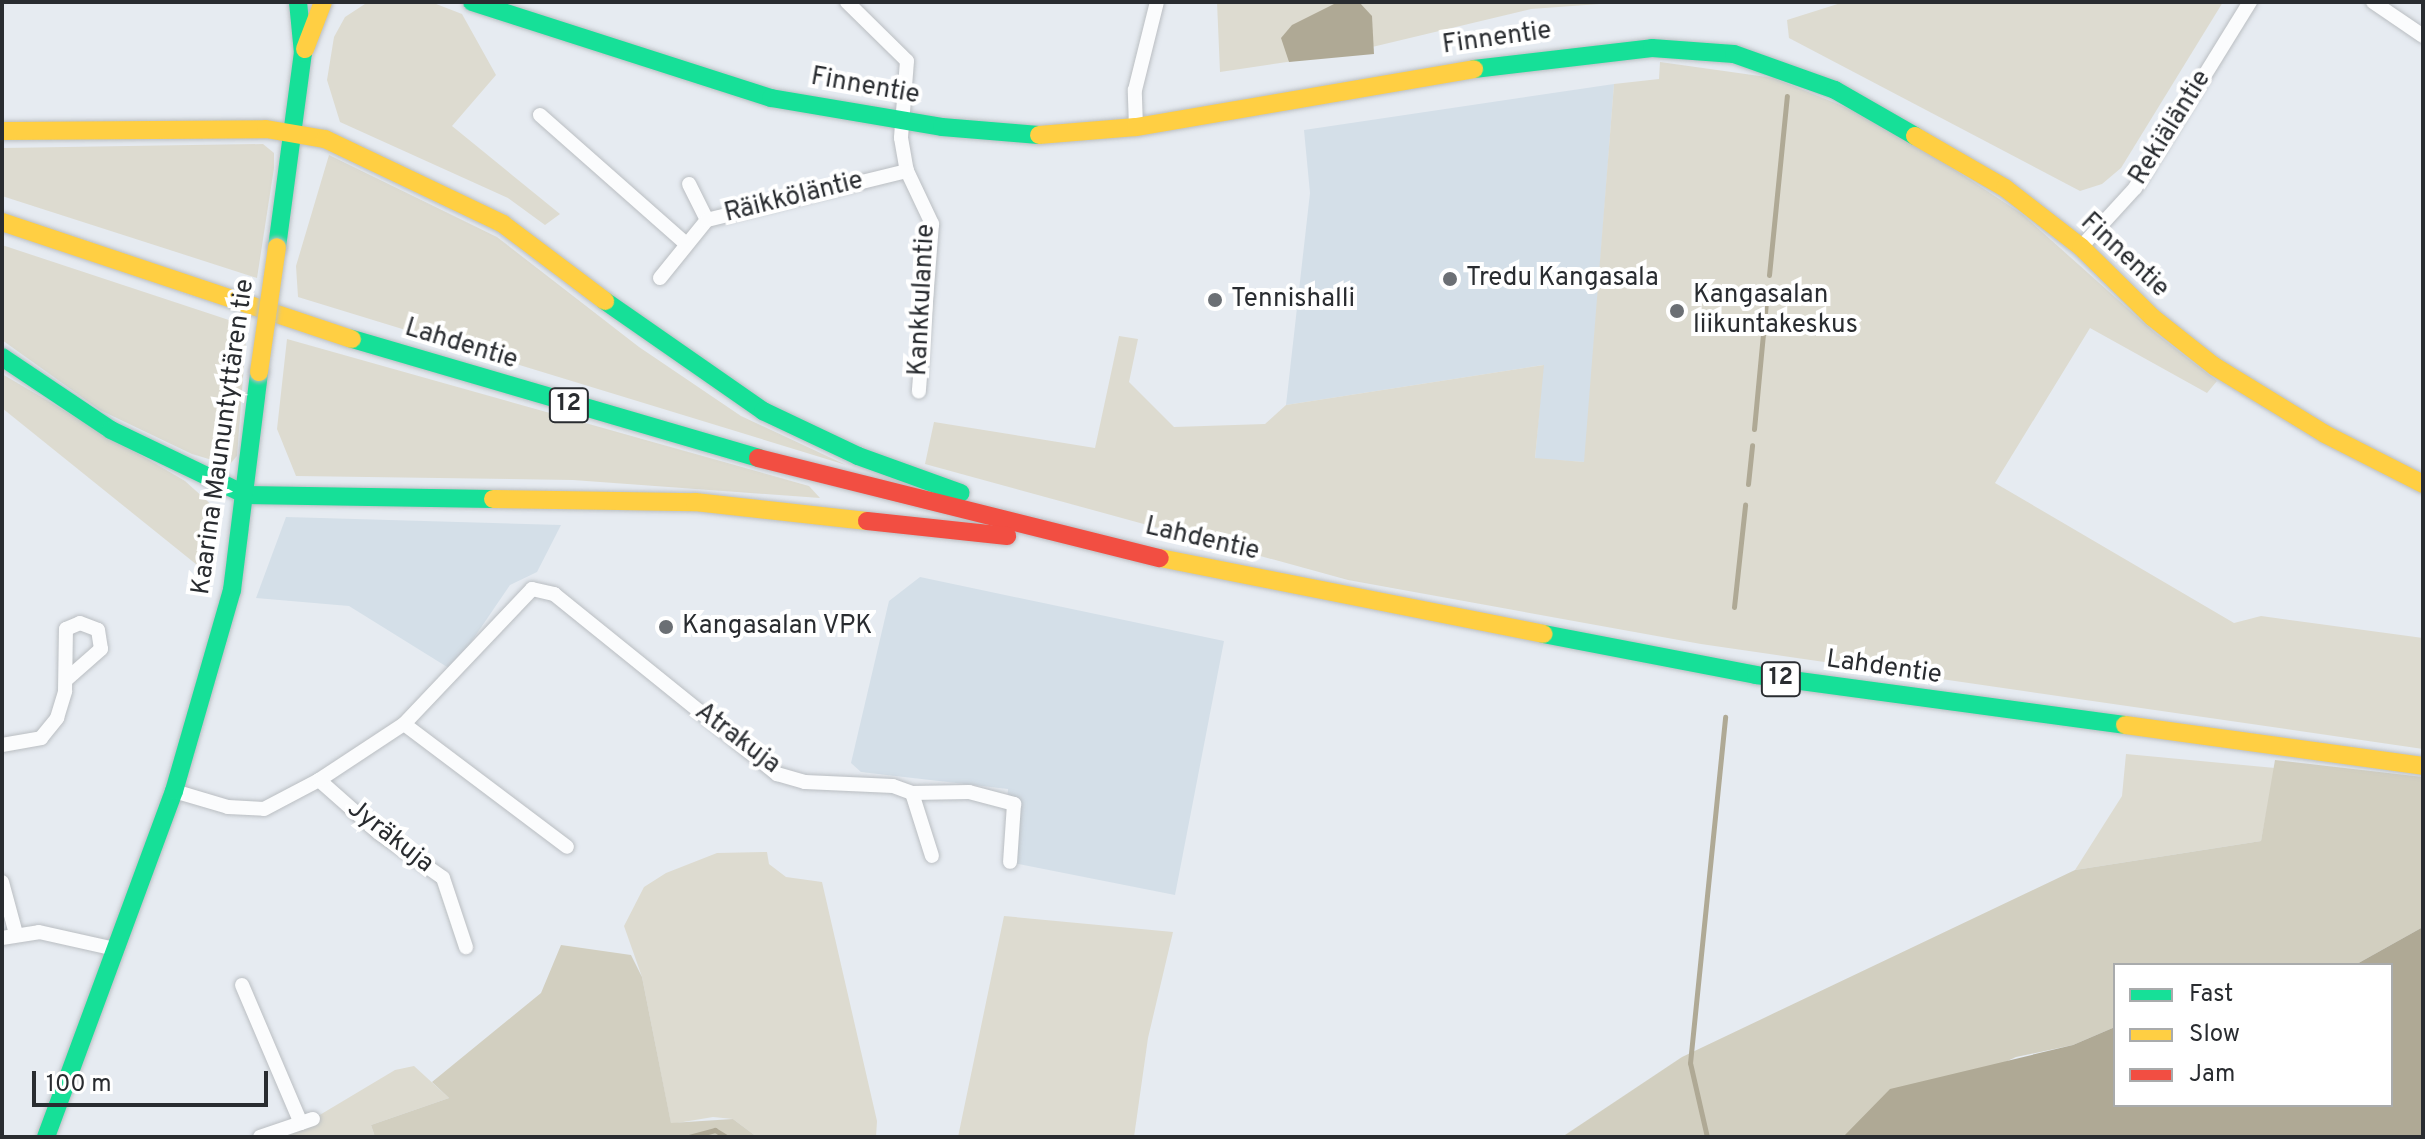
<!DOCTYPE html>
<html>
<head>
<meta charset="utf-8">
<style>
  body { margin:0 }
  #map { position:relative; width:2425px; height:1139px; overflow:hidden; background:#e6ebf1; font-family:Overpass,sans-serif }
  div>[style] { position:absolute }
  .built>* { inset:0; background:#d4dfe8 }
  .green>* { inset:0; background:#dddbd0 }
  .forest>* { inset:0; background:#d2cfc0 }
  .water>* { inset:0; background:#afa995 }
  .stream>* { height:5px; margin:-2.5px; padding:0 2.5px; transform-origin:2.5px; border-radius:2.5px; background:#afa995 }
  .roads { filter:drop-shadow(0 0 2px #babec2) drop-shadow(0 0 2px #babec2) }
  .street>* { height:14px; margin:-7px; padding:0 7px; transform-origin:7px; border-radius:7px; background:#fbfcfd }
  .fast>* { height:18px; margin:-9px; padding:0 9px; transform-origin:9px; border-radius:9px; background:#16e098 }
  .slow>* { height:18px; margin:-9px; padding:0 9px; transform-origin:9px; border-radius:9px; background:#ffcf43 }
  .jam>* { height:18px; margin:-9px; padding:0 9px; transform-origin:9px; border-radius:9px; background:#f24e42 }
  .bridges { filter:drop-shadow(0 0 2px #babec2) drop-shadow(0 0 2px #babec2) }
  .slow-bridge>* { height:18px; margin:-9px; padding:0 9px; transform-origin:9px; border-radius:9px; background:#ffcf43 }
  .dots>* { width:22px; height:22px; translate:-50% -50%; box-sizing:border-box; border:4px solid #fff; border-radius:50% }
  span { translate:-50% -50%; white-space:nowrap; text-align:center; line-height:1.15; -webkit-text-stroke:8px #fff; paint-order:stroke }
  .shield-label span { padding:2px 6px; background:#fff; border:2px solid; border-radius:6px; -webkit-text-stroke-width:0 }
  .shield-label { font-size:24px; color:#292c30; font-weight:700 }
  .street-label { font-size:26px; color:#292c30 }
  .poi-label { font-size:26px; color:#292c30 }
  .left { translate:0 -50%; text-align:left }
  .frame { position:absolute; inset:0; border:4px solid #292c30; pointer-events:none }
  .legend { position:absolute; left:2113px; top:963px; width:280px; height:144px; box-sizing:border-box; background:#fff; border:2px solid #a9abac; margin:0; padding:10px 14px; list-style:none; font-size:24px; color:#292c30 }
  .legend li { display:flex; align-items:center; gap:16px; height:40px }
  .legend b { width:40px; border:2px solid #a9abac }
  .scale { position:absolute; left:32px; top:1071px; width:236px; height:36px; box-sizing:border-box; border:4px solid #292c30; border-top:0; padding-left:10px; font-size:24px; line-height:28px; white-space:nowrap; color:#292c30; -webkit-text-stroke:6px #fff; paint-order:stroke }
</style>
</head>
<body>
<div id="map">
  <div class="built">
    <div style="clip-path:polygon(1614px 84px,1585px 462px,1535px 459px,1543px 365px,1286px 405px,1310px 193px,1304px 130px)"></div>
    <div style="clip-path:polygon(286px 517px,561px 525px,537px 572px,510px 585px,452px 670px,349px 606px,256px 598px)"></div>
    <div style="clip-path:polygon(920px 577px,1224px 641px,1175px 895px,1004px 861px,1008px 789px,861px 772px,851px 763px,889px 601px)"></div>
  </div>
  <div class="green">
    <div style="clip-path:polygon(368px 2px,431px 2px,462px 14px,496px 75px,452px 126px,560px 214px,545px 225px,508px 198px,340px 122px,327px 80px,334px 37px,345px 17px)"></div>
    <div style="clip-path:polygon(1217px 2px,1613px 2px,1613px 3px,1531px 9px,1347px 53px,1220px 72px)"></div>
    <div style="clip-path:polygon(1844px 2px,2223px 2px,2121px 168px,2102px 184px,2080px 191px,1789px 38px,1787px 20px)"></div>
    <div style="clip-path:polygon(1660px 62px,1774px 78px,1850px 109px,1937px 158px,2022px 214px,2154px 332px,2217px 381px,2207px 393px,2090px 328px,1995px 483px,2234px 623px,2261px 616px,2423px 638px,2423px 749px,1701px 644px,1348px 580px,925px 464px,934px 422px,1095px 448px,1119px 336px,1138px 339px,1129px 382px,1174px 427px,1265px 424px,1286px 405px,1544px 365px,1535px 458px,1584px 462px,1614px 84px,1659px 79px)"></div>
    <div style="clip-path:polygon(263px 144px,274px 153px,274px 168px,257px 278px,2px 196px,2px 148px)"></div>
    <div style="clip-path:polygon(329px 155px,497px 237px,639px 347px,741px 416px,846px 465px,298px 297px,296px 266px)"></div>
    <div style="clip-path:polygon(2px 245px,247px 326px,237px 456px,229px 465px,192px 454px,100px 410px,2px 340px)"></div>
    <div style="clip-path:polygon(287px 339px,809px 486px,820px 498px,573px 480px,296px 476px,277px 429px)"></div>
    <div style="clip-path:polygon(2px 374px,185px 481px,215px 508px,207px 573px,2px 408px)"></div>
    <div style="clip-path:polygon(2126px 754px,2275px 768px,2261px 841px,2075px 870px,2122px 796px)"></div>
    <div style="clip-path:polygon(767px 852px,769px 864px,786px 877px,822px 882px,877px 1121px,876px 1137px,757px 1137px,733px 1119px,713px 1117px,671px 1124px,642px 977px,624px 926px,644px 887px,666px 873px,717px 853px)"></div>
    <div style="clip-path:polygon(1004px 916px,1173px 932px,1148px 1038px,1134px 1137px,958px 1137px)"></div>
    <div style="clip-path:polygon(414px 1066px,449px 1098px,371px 1125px,375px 1137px,260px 1137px,313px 1119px,395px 1070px)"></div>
  </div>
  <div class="forest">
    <div style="clip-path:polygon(2275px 760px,2423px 777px,2423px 927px,2355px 965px,2115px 965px,2115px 1027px,2073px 1045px,2016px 1057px,1843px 1137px,1562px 1137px,1682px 1057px,2075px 870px,2261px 841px)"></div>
    <div style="clip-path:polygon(561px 945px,631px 955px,642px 977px,671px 1123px,733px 1119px,757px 1137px,375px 1137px,371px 1125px,449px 1098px,432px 1082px,541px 993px)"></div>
  </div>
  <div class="water">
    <div style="clip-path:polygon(1359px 2px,1372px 16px,1374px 54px,1289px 62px,1281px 38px,1292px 25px,1336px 3px)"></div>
    <div style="clip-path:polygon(2423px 927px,2423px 1137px,1843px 1137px,1890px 1089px,2073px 1045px,2115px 1027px,2115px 1105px,2391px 1105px,2391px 965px,2355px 965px)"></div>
  </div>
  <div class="stream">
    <div style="left:1769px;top:275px;width:180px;rotate:-84.3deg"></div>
    <div style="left:1754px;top:429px;width:139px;rotate:-84.6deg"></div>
    <div style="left:1748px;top:484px;width:39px;rotate:-84deg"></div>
    <div style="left:1734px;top:607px;width:103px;rotate:-83.8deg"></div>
    <div style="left:689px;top:1137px;width:27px;rotate:-15deg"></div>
    <div style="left:715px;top:1130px;width:13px;rotate:32deg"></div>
    <div style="left:1707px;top:1137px;width:76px;rotate:-102.9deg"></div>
    <div style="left:1690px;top:1063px;width:348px;rotate:-84.2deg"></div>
  </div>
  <div class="roads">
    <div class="street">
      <div style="left:847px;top:2px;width:84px;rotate:44.5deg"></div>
      <div style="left:907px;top:61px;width:77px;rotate:94.5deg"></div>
      <div style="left:901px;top:138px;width:34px;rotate:80deg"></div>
      <div style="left:907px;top:171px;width:59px;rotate:64.7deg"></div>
      <div style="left:932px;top:224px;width:168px;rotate:94.5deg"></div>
      <div style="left:2373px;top:2px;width:60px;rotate:34.2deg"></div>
      <div style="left:540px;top:115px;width:193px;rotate:41.4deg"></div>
      <div style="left:1136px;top:127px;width:37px;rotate:-92deg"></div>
      <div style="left:1135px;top:90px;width:91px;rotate:-76deg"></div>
      <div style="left:689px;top:184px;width:40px;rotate:63.4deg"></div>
      <div style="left:2081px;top:247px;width:80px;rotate:-47.5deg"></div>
      <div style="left:2135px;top:188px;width:219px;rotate:-58.3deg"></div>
      <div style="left:660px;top:278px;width:75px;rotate:-51deg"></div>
      <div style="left:707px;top:220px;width:206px;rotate:-13.8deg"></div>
      <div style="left:404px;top:724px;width:204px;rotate:37deg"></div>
      <div style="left:2px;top:745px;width:40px;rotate:-10deg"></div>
      <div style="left:41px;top:738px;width:26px;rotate:-51deg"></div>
      <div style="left:57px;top:718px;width:28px;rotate:-73deg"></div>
      <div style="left:65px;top:691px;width:62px;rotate:-89.1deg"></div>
      <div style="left:66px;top:629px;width:15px;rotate:-23deg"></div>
      <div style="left:80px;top:623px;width:19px;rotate:21deg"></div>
      <div style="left:98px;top:630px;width:19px;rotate:81deg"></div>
      <div style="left:101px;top:649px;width:45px;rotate:138.6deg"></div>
      <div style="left:319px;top:780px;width:80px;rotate:41.5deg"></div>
      <div style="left:379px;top:833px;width:78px;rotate:35.1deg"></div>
      <div style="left:443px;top:878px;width:73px;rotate:71.6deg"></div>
      <div style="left:174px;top:791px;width:56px;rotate:16.5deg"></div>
      <div style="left:228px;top:807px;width:36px;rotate:3deg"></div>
      <div style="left:264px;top:809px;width:62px;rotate:-27.8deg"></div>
      <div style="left:319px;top:780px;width:102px;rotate:-33.4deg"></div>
      <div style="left:404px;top:724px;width:186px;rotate:-46.5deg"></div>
      <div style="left:532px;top:589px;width:23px;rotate:13deg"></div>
      <div style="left:554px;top:594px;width:287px;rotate:38.9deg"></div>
      <div style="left:777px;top:774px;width:29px;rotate:16deg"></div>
      <div style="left:805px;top:782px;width:88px;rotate:2.6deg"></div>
      <div style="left:893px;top:786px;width:20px;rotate:20deg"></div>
      <div style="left:912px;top:793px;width:66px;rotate:72.4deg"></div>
      <div style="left:912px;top:793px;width:57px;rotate:-1deg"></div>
      <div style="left:969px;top:792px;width:47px;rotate:14.9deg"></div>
      <div style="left:1014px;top:804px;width:58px;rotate:93.9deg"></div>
      <div style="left:2px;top:882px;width:54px;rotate:74.9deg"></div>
      <div style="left:2px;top:938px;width:37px;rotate:-9deg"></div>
      <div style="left:39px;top:932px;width:78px;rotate:12.6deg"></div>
      <div style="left:242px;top:985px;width:150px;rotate:66.9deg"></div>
      <div style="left:260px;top:1137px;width:56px;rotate:-18.8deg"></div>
    </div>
    <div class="fast">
      <div style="left:472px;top:2px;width:314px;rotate:17.8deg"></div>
      <div style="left:771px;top:98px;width:173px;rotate:9.6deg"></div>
      <div style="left:942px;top:127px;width:97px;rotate:4.7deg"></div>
      <div style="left:1474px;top:69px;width:179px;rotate:-6.7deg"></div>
      <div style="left:1652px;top:48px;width:82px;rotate:4.2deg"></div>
      <div style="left:1734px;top:54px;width:107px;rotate:19.6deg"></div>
      <div style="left:1835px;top:90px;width:92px;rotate:29.9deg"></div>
      <div style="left:277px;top:247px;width:196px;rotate:-82.4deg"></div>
      <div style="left:303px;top:53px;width:51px;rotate:-95.6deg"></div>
      <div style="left:605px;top:301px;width:193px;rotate:34.8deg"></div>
      <div style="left:763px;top:411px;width:105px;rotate:25.3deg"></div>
      <div style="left:858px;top:456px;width:109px;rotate:19.8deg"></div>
      <div style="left:352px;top:339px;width:423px;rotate:16.3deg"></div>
      <div style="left:2px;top:357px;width:131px;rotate:33.8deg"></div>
      <div style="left:111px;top:430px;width:150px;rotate:25.7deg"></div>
      <div style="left:246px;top:495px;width:247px;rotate:0.9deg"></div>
      <div style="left:1544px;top:634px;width:216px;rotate:10.9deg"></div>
      <div style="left:1756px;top:675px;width:372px;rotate:7.7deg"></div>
      <div style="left:46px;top:1137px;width:369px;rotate:-69.7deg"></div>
      <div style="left:174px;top:791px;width:209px;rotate:-73.9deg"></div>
      <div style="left:232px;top:590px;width:220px;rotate:-82.9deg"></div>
    </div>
    <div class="slow">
      <div style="left:305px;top:49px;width:50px;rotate:-69deg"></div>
      <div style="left:2px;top:131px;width:264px;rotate:-0.4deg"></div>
      <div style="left:266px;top:129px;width:60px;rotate:9.6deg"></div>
      <div style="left:325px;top:139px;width:197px;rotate:25.5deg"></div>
      <div style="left:503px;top:224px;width:128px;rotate:37deg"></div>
      <div style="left:1039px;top:135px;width:97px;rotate:-4.7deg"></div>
      <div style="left:1136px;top:127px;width:343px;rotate:-9.7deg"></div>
      <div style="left:1915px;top:136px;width:104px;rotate:30deg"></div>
      <div style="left:2005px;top:188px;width:96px;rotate:37.8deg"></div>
      <div style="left:2081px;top:247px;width:100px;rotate:44.6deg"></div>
      <div style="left:2152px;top:317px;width:79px;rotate:38.3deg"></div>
      <div style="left:2214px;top:366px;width:130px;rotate:31.5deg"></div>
      <div style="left:2325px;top:434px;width:110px;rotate:27deg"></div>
      <div style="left:2px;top:222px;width:369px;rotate:18.5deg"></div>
      <div style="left:493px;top:499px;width:202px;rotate:0.9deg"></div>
      <div style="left:695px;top:502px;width:173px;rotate:6.3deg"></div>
      <div style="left:1160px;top:558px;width:391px;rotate:11.2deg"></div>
      <div style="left:2125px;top:725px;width:301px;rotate:7.8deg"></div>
    </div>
    <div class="jam">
      <div style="left:758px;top:458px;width:414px;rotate:14deg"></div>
      <div style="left:867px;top:521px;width:141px;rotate:6.1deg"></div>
    </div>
  </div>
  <div class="bridges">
    <div class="slow-bridge">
      <div style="left:259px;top:372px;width:126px;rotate:-81.8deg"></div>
    </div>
  </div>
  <div class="dots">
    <div style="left:1450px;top:279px;background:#6b6f74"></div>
    <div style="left:1215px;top:300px;background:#6b6f74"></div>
    <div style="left:1677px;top:311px;background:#6b6f74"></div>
    <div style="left:666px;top:627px;background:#6b6f74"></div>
  </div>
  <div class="shield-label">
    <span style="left:569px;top:405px">12</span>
    <span style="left:1781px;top:679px">12</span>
  </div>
  <div class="street-label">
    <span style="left:1497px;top:39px;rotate:-8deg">Finnentie</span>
    <span style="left:865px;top:87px;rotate:10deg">Finnentie</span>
    <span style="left:2171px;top:128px;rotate:-58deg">Rekiäläntie</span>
    <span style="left:794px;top:198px;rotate:-14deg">Räikköläntie</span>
    <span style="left:2124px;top:256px;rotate:43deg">Finnentie</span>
    <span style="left:923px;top:300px;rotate:-87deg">Kankkulantie</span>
    <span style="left:461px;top:345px;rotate:17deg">Lahdentie</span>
    <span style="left:224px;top:437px;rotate:-82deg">Kaarina Maununtyttären tie</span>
    <span style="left:1202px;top:540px;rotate:13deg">Lahdentie</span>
    <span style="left:1884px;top:668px;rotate:8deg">Lahdentie</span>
    <span style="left:737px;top:739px;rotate:37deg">Atrakuja</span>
    <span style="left:390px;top:837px;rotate:38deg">Jyräkuja</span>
  </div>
  <div class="poi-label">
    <span class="left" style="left:1466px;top:279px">Tredu Kangasala</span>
    <span class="left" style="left:1693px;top:311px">Kangasalan<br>liikuntakeskus</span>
    <span class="left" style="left:1231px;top:300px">Tennishalli</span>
    <span class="left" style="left:682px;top:627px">Kangasalan VPK</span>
  </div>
  <div class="frame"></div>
  <ul class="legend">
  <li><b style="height:10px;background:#16e098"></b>Fast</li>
  <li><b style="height:10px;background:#ffcf43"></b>Slow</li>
  <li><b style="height:10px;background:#f24e42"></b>Jam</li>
  </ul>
  <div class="scale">100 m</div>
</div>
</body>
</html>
